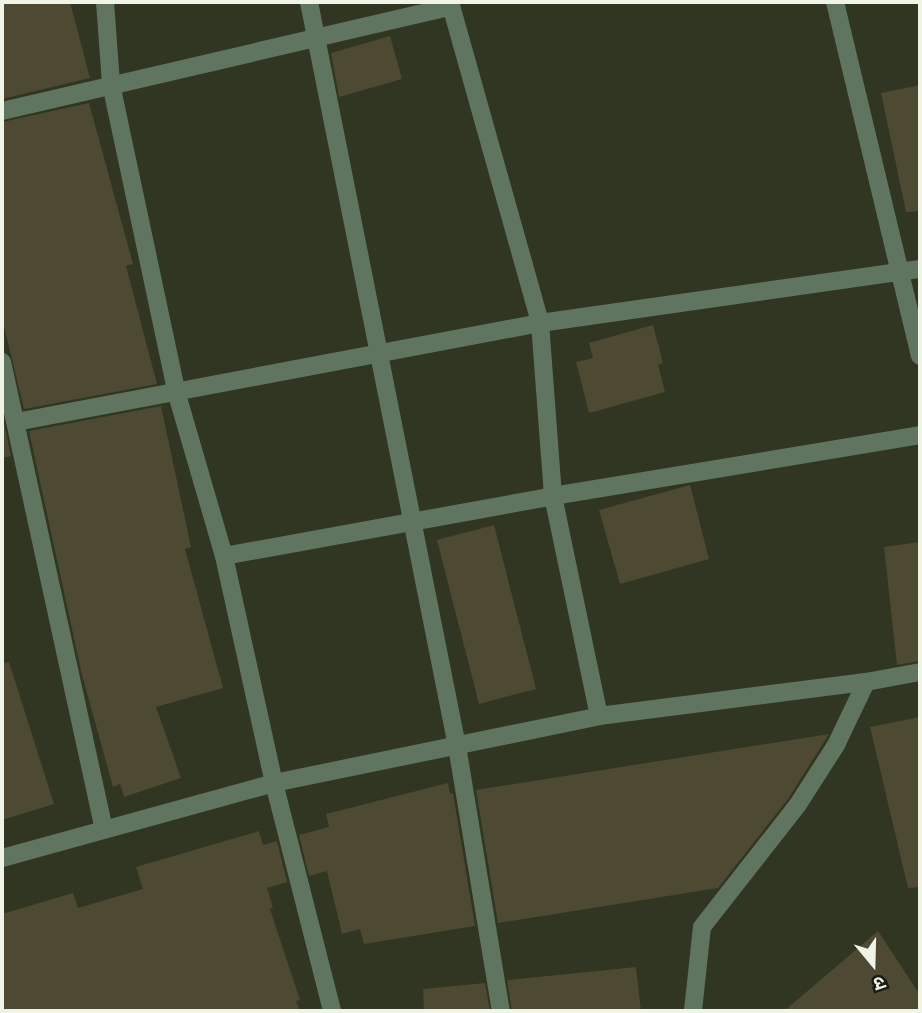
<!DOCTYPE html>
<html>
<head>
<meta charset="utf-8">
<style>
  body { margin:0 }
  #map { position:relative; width:922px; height:1013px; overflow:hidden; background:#303621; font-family:Manrope,"Noto Sans Devanagari",sans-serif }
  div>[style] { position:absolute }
  .building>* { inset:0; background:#4e4932 }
  .minor>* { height:18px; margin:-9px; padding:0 9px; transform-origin:9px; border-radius:9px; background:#60755f }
  .tertiary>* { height:18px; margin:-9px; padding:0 9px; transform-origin:9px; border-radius:9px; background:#60755f }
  span { translate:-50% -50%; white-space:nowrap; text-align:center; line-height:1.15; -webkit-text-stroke:6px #191c13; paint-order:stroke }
  .frame { position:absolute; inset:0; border:4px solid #f0f4e7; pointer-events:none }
  .north { position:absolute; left:838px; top:929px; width:70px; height:70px; -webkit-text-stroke:5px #191c13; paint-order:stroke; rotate:161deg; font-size:19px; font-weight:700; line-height:28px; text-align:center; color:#f0f4e7 }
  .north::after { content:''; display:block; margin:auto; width:24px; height:32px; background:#f0f4e7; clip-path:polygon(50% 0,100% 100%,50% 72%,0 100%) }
</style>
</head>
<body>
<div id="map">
  <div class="building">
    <div style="clip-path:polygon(2px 2px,70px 2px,90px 78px,2px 99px)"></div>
    <div style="clip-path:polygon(390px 36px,402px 79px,339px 97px,331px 53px)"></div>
    <div style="clip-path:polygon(920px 85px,920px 211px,906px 212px,881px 93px)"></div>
    <div style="clip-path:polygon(89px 103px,133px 264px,126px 266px,157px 384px,24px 409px,2px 318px,2px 122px)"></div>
    <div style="clip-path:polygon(653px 325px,663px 363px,658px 365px,665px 392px,589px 413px,576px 362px,593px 358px,589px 343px)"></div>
    <div style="clip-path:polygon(161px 406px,191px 547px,185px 549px,223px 688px,156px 707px,181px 778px,124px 797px,120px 784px,113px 787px,82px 675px,29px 431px)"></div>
    <div style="clip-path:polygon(2px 414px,11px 456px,2px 458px)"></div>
    <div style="clip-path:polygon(690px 485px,709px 559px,620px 584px,599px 510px)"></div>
    <div style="clip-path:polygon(494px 525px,536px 689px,479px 704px,437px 540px)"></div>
    <div style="clip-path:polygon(920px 542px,920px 661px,897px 665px,884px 547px)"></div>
    <div style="clip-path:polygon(9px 662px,54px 804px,2px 820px,2px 663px)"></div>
    <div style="clip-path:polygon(920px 717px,920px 887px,908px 888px,870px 727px)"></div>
    <div style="clip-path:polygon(829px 734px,788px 799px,718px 888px,498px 923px,476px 790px)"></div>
    <div style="clip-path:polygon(448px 783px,450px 794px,453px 793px,475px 926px,364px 944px,360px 929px,342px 934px,327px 871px,309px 876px,299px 835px,329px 827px,326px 814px)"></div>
    <div style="clip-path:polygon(259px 831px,263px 845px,277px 841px,287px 882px,267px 888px,273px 908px,270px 909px,300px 1000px,296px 1001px,300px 1011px,2px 1011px,2px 914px,73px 893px,78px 908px,143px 889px,136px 867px)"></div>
    <div style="clip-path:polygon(878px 931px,920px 995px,920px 1011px,784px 1011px)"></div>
    <div style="clip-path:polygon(636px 967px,641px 1011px,512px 1011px,507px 980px)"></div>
    <div style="clip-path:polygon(485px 983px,490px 1011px,424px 1011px,423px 989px)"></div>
  </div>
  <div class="minor">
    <div style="left:309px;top:2px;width:759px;rotate:78.75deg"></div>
    <div style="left:457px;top:746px;width:269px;rotate:80.6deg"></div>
    <div style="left:450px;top:2px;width:333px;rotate:74.3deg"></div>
    <div style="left:540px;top:323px;width:173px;rotate:85.7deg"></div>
    <div style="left:553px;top:496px;width:225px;rotate:78.2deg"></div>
    <div style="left:835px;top:2px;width:364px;rotate:76.5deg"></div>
    <div style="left:2px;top:111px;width:460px;rotate:-13.1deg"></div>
    <div style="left:2px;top:362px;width:478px;rotate:77.7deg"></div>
    <div style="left:16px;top:422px;width:533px;rotate:-10.7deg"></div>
    <div style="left:540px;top:323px;width:384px;rotate:-8.1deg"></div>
    <div style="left:224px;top:556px;width:334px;rotate:-10.3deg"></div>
    <div style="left:553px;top:496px;width:372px;rotate:-9.4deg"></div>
    <div style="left:693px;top:1011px;width:84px;rotate:-83.9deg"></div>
    <div style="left:702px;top:927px;width:154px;rotate:-51.9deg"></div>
    <div style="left:797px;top:806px;width:72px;rotate:-57.4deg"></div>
    <div style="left:836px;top:745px;width:70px;rotate:-64.5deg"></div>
  </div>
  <div class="tertiary">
    <div style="left:105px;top:2px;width:82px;rotate:85.8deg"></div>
    <div style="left:111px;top:84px;width:314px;rotate:78deg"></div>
    <div style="left:176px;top:391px;width:172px;rotate:73.8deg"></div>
    <div style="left:224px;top:556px;width:232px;rotate:77.6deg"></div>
    <div style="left:274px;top:783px;width:235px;rotate:75.7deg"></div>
    <div style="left:2px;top:858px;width:282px;rotate:-15.4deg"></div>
    <div style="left:274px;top:783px;width:332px;rotate:-11.6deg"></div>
    <div style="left:599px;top:716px;width:269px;rotate:-7.3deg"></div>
    <div style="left:866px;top:682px;width:55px;rotate:-10.5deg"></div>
  </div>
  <div class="frame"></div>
  <div class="north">उ</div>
</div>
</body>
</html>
